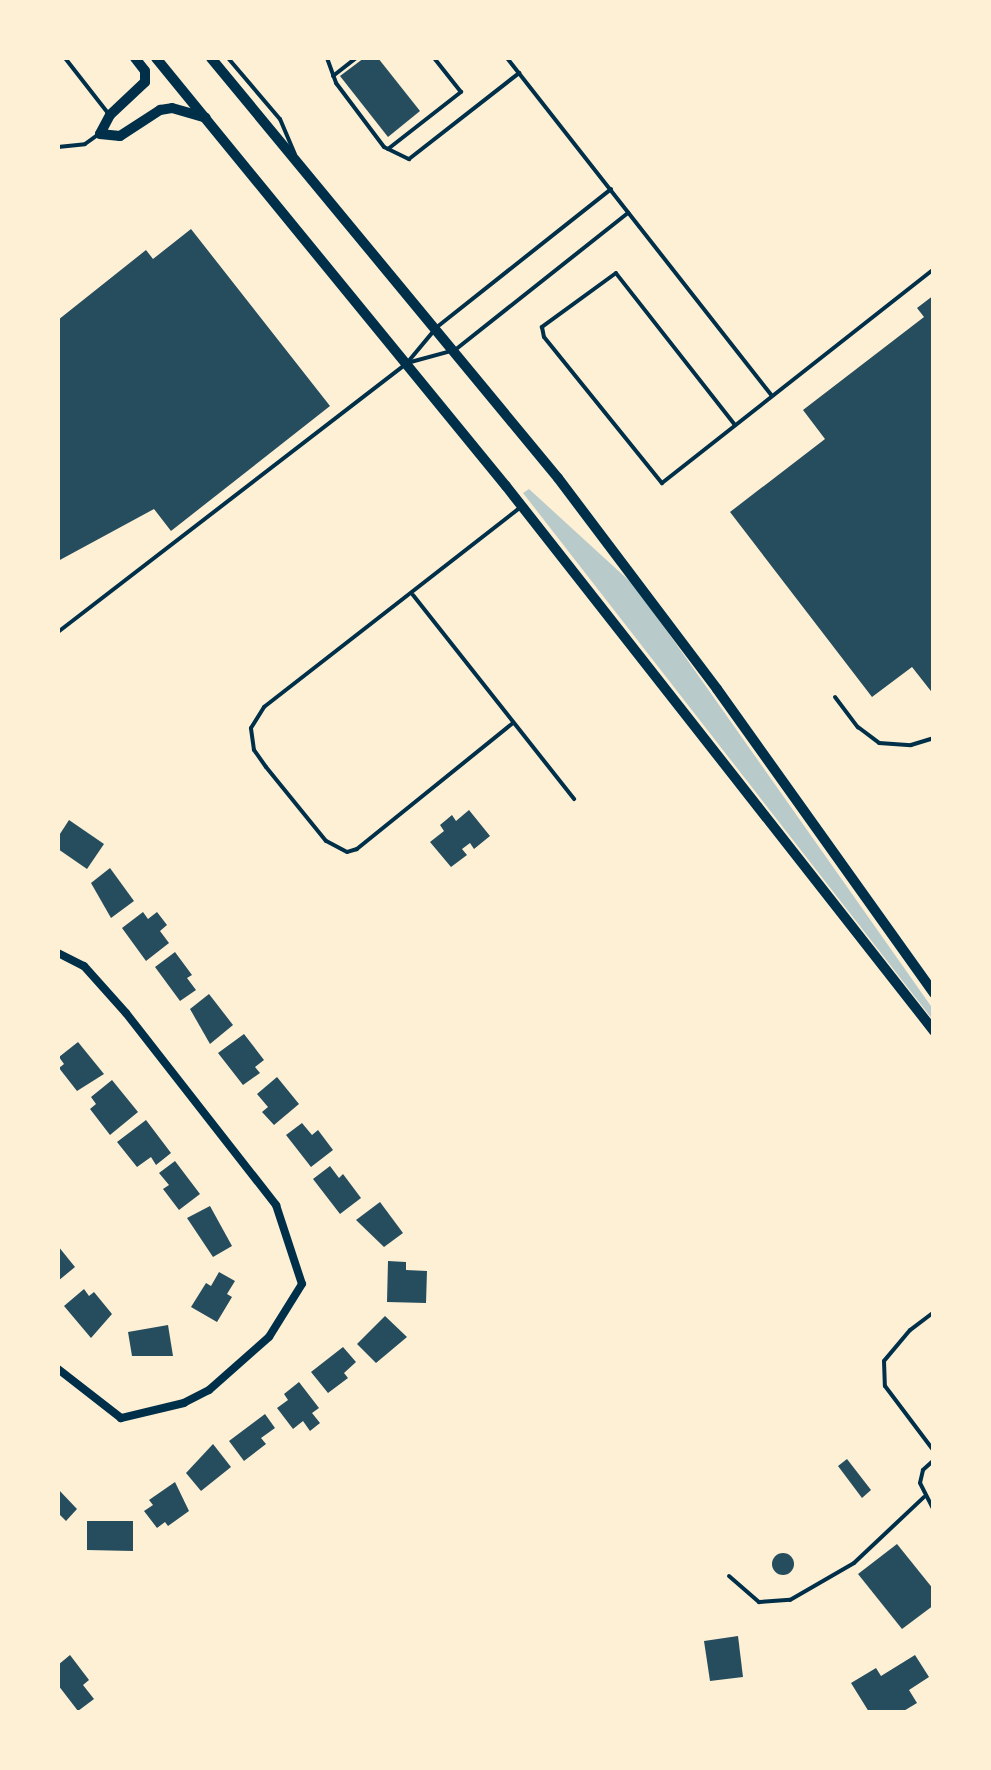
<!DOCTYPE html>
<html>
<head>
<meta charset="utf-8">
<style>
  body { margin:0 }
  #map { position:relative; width:991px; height:1770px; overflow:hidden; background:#fdf0d5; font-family:"Roboto Condensed",sans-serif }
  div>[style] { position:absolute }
  .green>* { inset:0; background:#b9caca }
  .building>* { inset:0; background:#264d5e }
  .round { border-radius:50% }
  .service>* { height:4px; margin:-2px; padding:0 2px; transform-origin:2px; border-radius:2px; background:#003049 }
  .minor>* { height:8px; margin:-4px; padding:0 4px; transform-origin:4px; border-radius:4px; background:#003049 }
  .secondary>* { height:10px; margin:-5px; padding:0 5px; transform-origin:5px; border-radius:5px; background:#003049 }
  span { translate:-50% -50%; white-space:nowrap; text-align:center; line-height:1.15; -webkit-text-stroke:8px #fdf0d5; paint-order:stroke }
  .frame { position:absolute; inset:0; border:60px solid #fdf0d5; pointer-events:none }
</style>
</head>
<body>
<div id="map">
  <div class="green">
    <div style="clip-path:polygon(529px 489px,636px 587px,933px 1009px,933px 1020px,523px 493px)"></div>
  </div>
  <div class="building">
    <div style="clip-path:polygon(364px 58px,378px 58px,420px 111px,388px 137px,340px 76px)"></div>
    <div style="clip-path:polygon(191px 229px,330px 406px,171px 531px,154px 509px,58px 561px,58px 320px,146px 250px,153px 259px)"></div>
    <div style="clip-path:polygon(934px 295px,934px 695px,912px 667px,872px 697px,730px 512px,825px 439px,803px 410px,924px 317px,917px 308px)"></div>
    <div style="clip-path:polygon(469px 810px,490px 836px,474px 849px,470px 843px,462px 849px,467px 855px,451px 867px,430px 842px,444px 831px,440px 825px,452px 815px,456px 821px)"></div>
    <div style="clip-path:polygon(69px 820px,104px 844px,87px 869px,58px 849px,58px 837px)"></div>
    <div style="clip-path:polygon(110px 868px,134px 901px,111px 918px,91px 883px)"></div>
    <div style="clip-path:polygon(143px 912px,148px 919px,157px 912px,167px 925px,160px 931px,169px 943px,146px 961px,122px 928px)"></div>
    <div style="clip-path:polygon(175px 952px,192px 975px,187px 978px,196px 990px,180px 1001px,155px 967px)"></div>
    <div style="clip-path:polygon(209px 994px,233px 1025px,210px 1044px,190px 1009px)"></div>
    <div style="clip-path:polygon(244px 1034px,264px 1060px,255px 1067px,260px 1073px,243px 1085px,218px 1053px)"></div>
    <div style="clip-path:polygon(78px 1042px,104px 1074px,77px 1091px,59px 1068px,64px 1064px,59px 1057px)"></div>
    <div style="clip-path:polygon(277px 1077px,299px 1104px,274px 1125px,262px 1112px,268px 1107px,257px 1094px)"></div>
    <div style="clip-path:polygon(112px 1080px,138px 1112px,110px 1135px,90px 1109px,96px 1104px,91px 1097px)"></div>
    <div style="clip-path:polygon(146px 1120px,171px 1153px,156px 1165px,151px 1157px,137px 1167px,117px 1142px)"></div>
    <div style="clip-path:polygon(302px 1123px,312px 1135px,318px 1130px,333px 1150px,311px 1167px,286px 1135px)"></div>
    <div style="clip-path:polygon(175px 1161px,200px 1194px,179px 1210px,163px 1189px,169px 1185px,159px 1173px)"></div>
    <div style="clip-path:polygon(330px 1166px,339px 1178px,343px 1174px,361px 1198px,340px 1214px,313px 1179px)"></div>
    <div style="clip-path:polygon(380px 1202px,403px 1233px,384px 1247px,356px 1220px)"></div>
    <div style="clip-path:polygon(210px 1206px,232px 1246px,213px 1257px,187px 1218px)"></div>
    <div style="clip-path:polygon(58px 1246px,75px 1267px,58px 1281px)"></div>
    <div style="clip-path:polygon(388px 1261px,406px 1262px,406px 1270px,427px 1271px,426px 1303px,387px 1302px)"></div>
    <div style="clip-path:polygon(219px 1272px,235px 1281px,227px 1294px,232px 1297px,217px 1322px,191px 1307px,206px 1283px,211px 1286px)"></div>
    <div style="clip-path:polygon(84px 1289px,89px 1296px,94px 1292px,112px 1314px,91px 1338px,64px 1306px)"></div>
    <div style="clip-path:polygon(385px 1316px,407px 1337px,376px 1363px,357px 1344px)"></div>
    <div style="clip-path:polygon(168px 1325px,173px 1356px,132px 1356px,128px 1332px)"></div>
    <div style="clip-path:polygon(343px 1347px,356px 1362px,344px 1373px,348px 1378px,328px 1393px,311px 1372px)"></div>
    <div style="clip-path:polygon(299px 1382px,319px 1408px,312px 1413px,320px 1423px,310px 1431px,303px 1421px,293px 1429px,277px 1408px,288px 1400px,284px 1394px)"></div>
    <div style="clip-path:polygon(265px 1414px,275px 1428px,261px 1438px,266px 1444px,244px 1461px,229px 1441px)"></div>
    <div style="clip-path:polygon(213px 1444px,231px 1467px,201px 1491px,186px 1473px)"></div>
    <div style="clip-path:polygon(847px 1459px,871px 1490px,862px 1498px,838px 1466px)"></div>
    <div style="clip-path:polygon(175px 1482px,189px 1511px,168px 1526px,165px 1522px,157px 1528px,144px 1511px,153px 1505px,149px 1500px)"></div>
    <div style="clip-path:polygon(58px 1489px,77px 1509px,66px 1521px,58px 1513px)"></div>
    <div style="clip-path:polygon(87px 1521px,133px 1521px,133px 1551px,87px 1550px)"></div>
    <div style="clip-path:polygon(897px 1544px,934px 1590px,934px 1605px,902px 1629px,858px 1574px)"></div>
    <div class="round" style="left:772px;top:1553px;width:22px;height:22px"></div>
    <div style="clip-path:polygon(738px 1636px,743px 1677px,710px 1681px,704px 1641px)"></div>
    <div style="clip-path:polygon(70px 1655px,89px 1680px,83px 1685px,94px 1699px,78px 1711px,58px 1685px,58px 1665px)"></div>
    <div style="clip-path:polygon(915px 1655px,929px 1677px,909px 1690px,917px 1703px,902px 1712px,869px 1712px,851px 1683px,876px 1668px,881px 1676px)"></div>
  </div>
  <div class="service">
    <div style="left:65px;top:58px;width:70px;rotate:52deg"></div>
    <div style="left:228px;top:58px;width:80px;rotate:49.6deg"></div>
    <div style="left:280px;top:119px;width:38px;rotate:67deg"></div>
    <div style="left:327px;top:58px;width:27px;rotate:70deg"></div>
    <div style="left:336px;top:83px;width:80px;rotate:53.1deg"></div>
    <div style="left:384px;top:147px;width:28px;rotate:26deg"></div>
    <div style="left:409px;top:159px;width:140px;rotate:-38deg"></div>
    <div style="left:507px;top:58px;width:429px;rotate:51.9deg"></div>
    <div style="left:333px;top:76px;width:29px;rotate:-38deg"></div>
    <div style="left:58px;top:147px;width:27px;rotate:-6deg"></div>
    <div style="left:85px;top:144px;width:17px;rotate:-36deg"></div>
    <div style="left:388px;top:149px;width:93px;rotate:-38deg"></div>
    <div style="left:461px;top:92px;width:43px;rotate:-128.5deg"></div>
    <div style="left:407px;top:363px;width:50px;rotate:-15.2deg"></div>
    <div style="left:455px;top:350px;width:221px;rotate:-38.4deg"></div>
    <div style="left:735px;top:425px;width:193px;rotate:-128.1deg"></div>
    <div style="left:616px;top:273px;width:92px;rotate:143.9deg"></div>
    <div style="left:542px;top:327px;width:10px;rotate:79deg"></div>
    <div style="left:544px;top:337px;width:188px;rotate:51.1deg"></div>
    <div style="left:662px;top:483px;width:346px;rotate:-38.2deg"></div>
    <div style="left:413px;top:595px;width:260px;rotate:51.7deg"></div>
    <div style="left:58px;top:632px;width:441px;rotate:-37.6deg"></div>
    <div style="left:407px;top:363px;width:47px;rotate:-50.2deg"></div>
    <div style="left:437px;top:327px;width:222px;rotate:-38.4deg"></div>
    <div style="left:835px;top:697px;width:38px;rotate:53deg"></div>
    <div style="left:858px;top:727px;width:26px;rotate:37deg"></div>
    <div style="left:879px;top:743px;width:32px;rotate:4deg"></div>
    <div style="left:911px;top:745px;width:24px;rotate:-17deg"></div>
    <div style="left:513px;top:723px;width:201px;rotate:141.1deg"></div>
    <div style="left:357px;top:849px;width:10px;rotate:163deg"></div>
    <div style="left:347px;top:852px;width:24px;rotate:-152deg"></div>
    <div style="left:326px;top:841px;width:95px;rotate:-129deg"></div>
    <div style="left:266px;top:767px;width:21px;rotate:-125deg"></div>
    <div style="left:254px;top:750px;width:22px;rotate:-98deg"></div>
    <div style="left:251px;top:728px;width:25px;rotate:-58deg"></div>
    <div style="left:264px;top:707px;width:322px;rotate:-37.9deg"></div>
    <div style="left:934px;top:1312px;width:30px;rotate:143deg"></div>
    <div style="left:910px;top:1330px;width:40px;rotate:130deg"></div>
    <div style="left:884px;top:1361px;width:25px;rotate:88deg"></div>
    <div style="left:885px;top:1386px;width:81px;rotate:53deg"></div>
    <div style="left:934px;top:1460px;width:15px;rotate:138deg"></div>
    <div style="left:923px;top:1470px;width:13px;rotate:103deg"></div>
    <div style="left:920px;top:1483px;width:31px;rotate:63deg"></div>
    <div style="left:729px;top:1576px;width:40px;rotate:41deg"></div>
    <div style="left:759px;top:1602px;width:31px;rotate:-4deg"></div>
    <div style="left:790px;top:1600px;width:74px;rotate:-30deg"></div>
    <div style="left:854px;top:1563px;width:96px;rotate:-43.3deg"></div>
  </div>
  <div class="minor">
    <div style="left:58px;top:953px;width:29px;rotate:27deg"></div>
    <div style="left:84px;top:966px;width:63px;rotate:48.2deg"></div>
    <div style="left:126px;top:1013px;width:244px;rotate:52deg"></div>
    <div style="left:276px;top:1205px;width:83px;rotate:71.8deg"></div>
    <div style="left:302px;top:1284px;width:62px;rotate:121.9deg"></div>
    <div style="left:269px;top:1337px;width:80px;rotate:138.5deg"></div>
    <div style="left:209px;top:1390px;width:28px;rotate:153deg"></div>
    <div style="left:184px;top:1403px;width:65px;rotate:166.6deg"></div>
    <div style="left:121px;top:1418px;width:80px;rotate:-142.1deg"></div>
  </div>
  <div class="secondary">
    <div style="left:135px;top:58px;width:16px;rotate:52deg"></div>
    <div style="left:145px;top:71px;width:11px;rotate:90deg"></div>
    <div style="left:145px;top:82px;width:48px;rotate:136.7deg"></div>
    <div style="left:110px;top:115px;width:21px;rotate:118deg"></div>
    <div style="left:100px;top:134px;width:20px;rotate:6deg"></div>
    <div style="left:120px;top:136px;width:48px;rotate:-33deg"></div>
    <div style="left:160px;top:110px;width:12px;rotate:-9deg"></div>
    <div style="left:172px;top:108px;width:35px;rotate:16deg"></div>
    <div style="left:156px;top:58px;width:553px;rotate:50.73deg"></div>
    <div style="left:506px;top:486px;width:693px;rotate:51.86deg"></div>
    <div style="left:211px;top:58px;width:545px;rotate:50.44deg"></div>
    <div style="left:558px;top:478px;width:264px;rotate:53deg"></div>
    <div style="left:717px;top:689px;width:374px;rotate:54.5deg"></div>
  </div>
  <div class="frame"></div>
</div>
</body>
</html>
